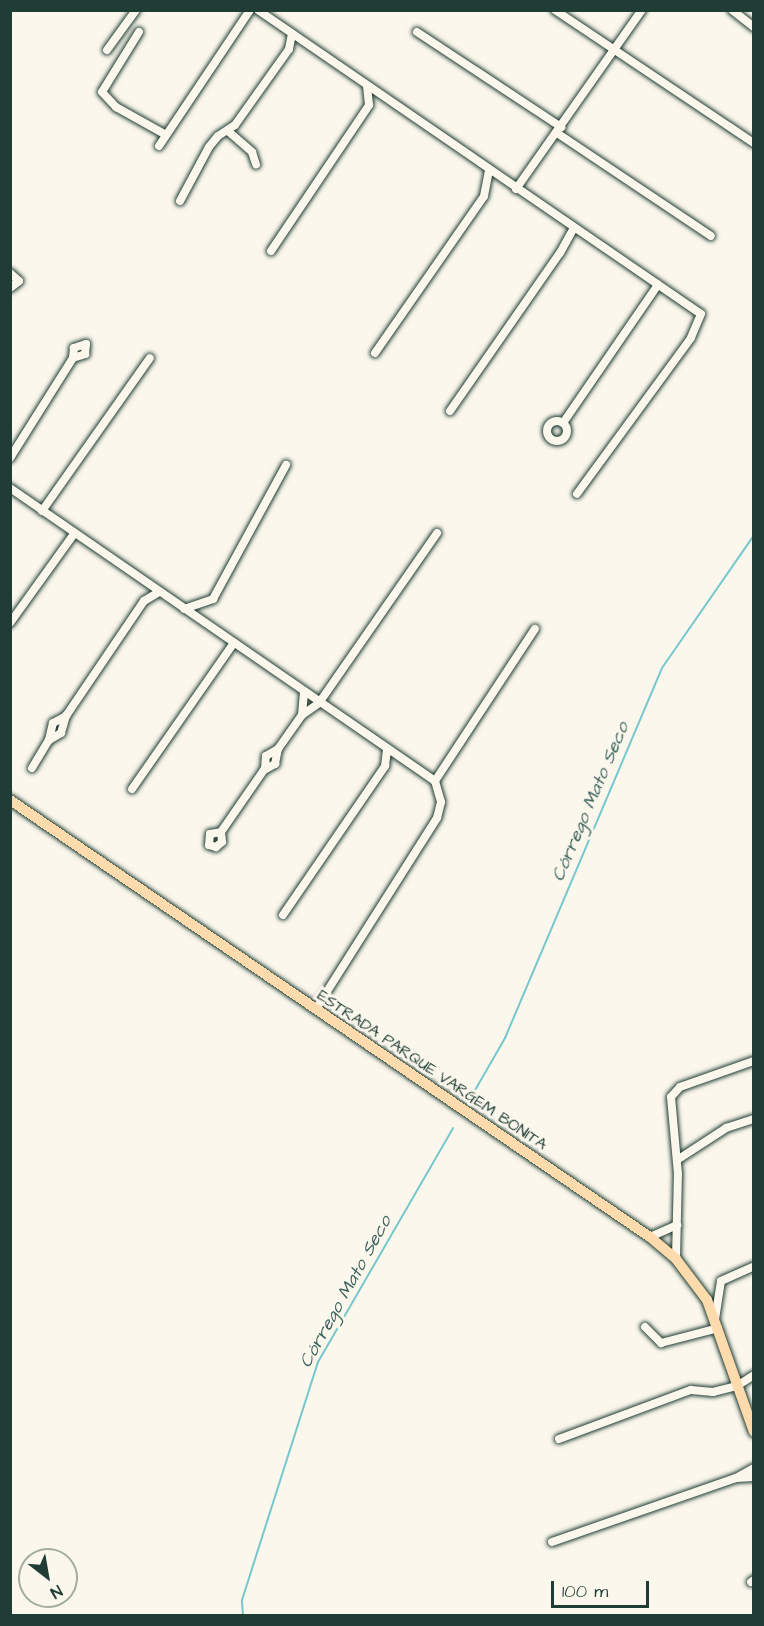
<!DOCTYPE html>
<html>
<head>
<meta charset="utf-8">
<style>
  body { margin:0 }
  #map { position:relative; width:764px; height:1626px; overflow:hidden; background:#fbf7ec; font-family:"Architects Daughter",sans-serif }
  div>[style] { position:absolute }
  .stream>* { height:2px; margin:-1px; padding:0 1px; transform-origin:1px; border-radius:1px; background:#76c7ce }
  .roads { filter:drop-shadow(0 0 2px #1f3d34) drop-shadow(0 0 2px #1f3d34) }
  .minor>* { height:8px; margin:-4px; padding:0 4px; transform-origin:4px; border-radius:4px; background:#fbf7ec }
  .minor>.ring { margin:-4px; padding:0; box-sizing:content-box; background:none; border:8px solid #fbf7ec; border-radius:50% }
  .major>* { height:10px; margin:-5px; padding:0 5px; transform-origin:5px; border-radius:5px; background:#fedbac }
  span { translate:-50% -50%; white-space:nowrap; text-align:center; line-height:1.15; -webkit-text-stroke:6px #fbf7ec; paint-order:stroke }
  .street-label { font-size:16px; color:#1f3d34 }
  .water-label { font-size:18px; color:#35605a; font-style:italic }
  .frame { position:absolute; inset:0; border:12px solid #1f3d34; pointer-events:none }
  .north { position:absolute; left:18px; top:1548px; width:60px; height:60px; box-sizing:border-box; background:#fbf7ec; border:2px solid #a3ada2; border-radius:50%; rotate:149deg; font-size:16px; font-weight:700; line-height:24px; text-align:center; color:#1f3d34 }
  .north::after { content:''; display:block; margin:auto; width:21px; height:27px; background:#1f3d34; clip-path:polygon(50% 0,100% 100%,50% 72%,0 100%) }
  .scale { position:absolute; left:551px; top:1581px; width:98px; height:27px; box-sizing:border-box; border:3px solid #1f3d34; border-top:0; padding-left:8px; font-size:18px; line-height:21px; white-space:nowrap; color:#1f3d34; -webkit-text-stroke:4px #fbf7ec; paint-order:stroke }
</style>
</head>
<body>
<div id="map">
  <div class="stream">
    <div style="left:474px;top:1092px;width:62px;rotate:-60.1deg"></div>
    <div style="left:505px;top:1038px;width:402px;rotate:-67deg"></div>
    <div style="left:662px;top:668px;width:162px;rotate:-55.3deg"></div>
    <div style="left:243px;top:1616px;width:16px;rotate:-94deg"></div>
    <div style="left:242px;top:1600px;width:250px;rotate:-72.3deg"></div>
    <div style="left:318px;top:1362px;width:270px;rotate:-60deg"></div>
  </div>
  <div class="roads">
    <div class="minor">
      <div style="left:258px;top:10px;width:537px;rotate:34.46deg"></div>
      <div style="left:701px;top:314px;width:26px;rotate:113deg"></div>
      <div style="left:691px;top:338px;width:193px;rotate:126.2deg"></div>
      <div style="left:555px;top:10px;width:239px;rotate:33.8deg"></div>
      <div style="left:732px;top:10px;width:28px;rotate:38deg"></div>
      <div style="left:139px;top:32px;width:70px;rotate:121.7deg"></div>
      <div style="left:102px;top:92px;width:21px;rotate:47deg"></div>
      <div style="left:116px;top:107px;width:57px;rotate:29.2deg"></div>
      <div style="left:417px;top:32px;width:173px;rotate:33.4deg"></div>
      <div style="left:107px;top:50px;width:49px;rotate:-54.1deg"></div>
      <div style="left:228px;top:131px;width:32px;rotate:41deg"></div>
      <div style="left:252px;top:152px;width:13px;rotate:72deg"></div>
      <div style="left:557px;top:133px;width:185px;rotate:33.8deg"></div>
      <div style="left:159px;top:146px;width:164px;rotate:-56.2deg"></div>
      <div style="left:516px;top:189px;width:219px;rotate:-54.9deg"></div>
      <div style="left:180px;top:201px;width:61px;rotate:-61.8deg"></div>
      <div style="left:209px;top:147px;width:14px;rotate:-51deg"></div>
      <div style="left:218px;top:136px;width:20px;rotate:-33deg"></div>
      <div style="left:235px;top:125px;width:93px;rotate:-54.6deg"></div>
      <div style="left:289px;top:49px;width:15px;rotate:-79deg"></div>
      <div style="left:271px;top:251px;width:176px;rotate:-56.1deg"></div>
      <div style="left:369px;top:105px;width:19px;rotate:-96deg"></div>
      <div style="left:10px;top:273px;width:12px;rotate:42deg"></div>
      <div style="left:19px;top:281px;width:11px;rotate:142deg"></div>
      <div style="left:375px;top:353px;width:191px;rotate:-55.2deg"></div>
      <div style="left:484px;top:196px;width:25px;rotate:-79deg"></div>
      <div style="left:450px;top:411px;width:193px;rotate:-55.2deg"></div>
      <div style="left:560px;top:253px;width:29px;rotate:-61deg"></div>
      <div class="ring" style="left:547px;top:421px;width:12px;height:12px"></div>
      <div style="left:563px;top:423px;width:168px;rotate:-55.5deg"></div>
      <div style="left:10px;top:458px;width:118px;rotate:-57.8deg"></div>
      <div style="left:73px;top:358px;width:13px;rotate:-18deg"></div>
      <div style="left:85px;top:354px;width:10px;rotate:-84deg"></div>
      <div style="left:86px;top:344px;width:13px;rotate:162deg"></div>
      <div style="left:74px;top:348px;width:10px;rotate:96deg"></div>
      <div style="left:10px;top:488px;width:516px;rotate:34.58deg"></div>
      <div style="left:435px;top:781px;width:22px;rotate:74deg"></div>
      <div style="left:441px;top:802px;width:16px;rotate:104deg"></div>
      <div style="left:437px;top:818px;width:226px;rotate:122.4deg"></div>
      <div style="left:42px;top:511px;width:187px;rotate:-54.8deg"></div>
      <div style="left:184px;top:609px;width:31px;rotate:-19deg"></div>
      <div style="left:213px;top:599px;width:153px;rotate:-61.4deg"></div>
      <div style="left:10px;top:623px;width:110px;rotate:-54.3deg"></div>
      <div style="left:302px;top:715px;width:23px;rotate:-85deg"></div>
      <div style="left:49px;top:740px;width:14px;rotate:-30deg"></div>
      <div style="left:61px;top:733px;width:18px;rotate:-74deg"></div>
      <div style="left:32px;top:768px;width:33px;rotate:-59deg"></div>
      <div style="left:49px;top:740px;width:17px;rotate:-77deg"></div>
      <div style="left:53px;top:723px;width:15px;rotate:-28deg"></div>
      <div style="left:66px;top:716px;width:139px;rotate:-55.9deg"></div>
      <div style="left:144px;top:601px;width:17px;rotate:-31deg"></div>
      <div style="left:265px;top:769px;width:13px;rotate:-86deg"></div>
      <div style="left:266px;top:756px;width:14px;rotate:-30deg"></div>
      <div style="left:278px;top:749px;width:42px;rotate:-54.8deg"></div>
      <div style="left:302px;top:715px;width:21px;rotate:-35deg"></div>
      <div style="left:319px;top:703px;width:207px;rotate:-55.2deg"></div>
      <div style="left:435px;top:781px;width:182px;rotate:-56.7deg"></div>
      <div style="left:132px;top:789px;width:177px;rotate:-55.1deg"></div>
      <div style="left:221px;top:832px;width:10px;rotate:84deg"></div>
      <div style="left:222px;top:842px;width:8px;rotate:140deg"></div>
      <div style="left:216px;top:847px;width:7px;rotate:-164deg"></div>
      <div style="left:209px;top:845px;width:11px;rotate:-85deg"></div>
      <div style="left:210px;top:834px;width:11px;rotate:-10deg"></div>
      <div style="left:221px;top:832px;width:75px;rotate:-55.3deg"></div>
      <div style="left:264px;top:770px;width:13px;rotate:-29deg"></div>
      <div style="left:275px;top:764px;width:15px;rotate:-79deg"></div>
      <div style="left:283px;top:915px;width:181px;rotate:-55.6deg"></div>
      <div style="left:385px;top:766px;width:16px;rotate:-83deg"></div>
      <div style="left:677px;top:1160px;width:59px;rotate:-33.1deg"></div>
      <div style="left:726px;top:1128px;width:29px;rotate:-18deg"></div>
      <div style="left:650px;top:1237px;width:30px;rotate:-24deg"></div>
      <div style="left:676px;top:1259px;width:85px;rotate:-88.7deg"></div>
      <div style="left:678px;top:1174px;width:77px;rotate:-95.2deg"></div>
      <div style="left:671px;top:1097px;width:13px;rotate:-48deg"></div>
      <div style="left:680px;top:1087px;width:78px;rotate:-19.4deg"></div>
      <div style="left:715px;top:1319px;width:38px;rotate:-81deg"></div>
      <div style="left:721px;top:1281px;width:36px;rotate:-24deg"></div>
      <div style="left:645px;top:1327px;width:23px;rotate:45deg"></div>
      <div style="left:661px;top:1343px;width:59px;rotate:-14.7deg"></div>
      <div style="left:559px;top:1439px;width:141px;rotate:-20.4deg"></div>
      <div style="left:691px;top:1390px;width:22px;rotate:5deg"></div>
      <div style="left:713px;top:1392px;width:25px;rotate:-14deg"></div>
      <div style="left:737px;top:1386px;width:20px;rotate:-33deg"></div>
      <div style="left:736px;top:1478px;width:18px;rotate:-3deg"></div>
      <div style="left:552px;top:1542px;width:195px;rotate:-19.2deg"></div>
      <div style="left:736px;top:1478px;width:21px;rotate:-29deg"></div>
      <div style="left:751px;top:1582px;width:4px;rotate:-34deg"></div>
    </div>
    <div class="major">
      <div style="left:10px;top:800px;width:775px;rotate:34.33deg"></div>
      <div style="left:650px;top:1237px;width:34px;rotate:40deg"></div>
      <div style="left:676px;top:1259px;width:51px;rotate:52.9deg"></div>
      <div style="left:707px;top:1300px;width:140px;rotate:70.4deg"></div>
    </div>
  </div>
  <div class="street-label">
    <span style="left:432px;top:1070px;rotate:34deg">ESTRADA PARQUE VARGEM BONITA</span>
  </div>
  <div class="water-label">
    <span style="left:591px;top:802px;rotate:-67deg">Córrego Mato Seco</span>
    <span style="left:346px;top:1292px;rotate:-61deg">Córrego Mato Seco</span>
  </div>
  <div class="frame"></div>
  <div class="north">N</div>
  <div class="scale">100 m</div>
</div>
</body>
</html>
